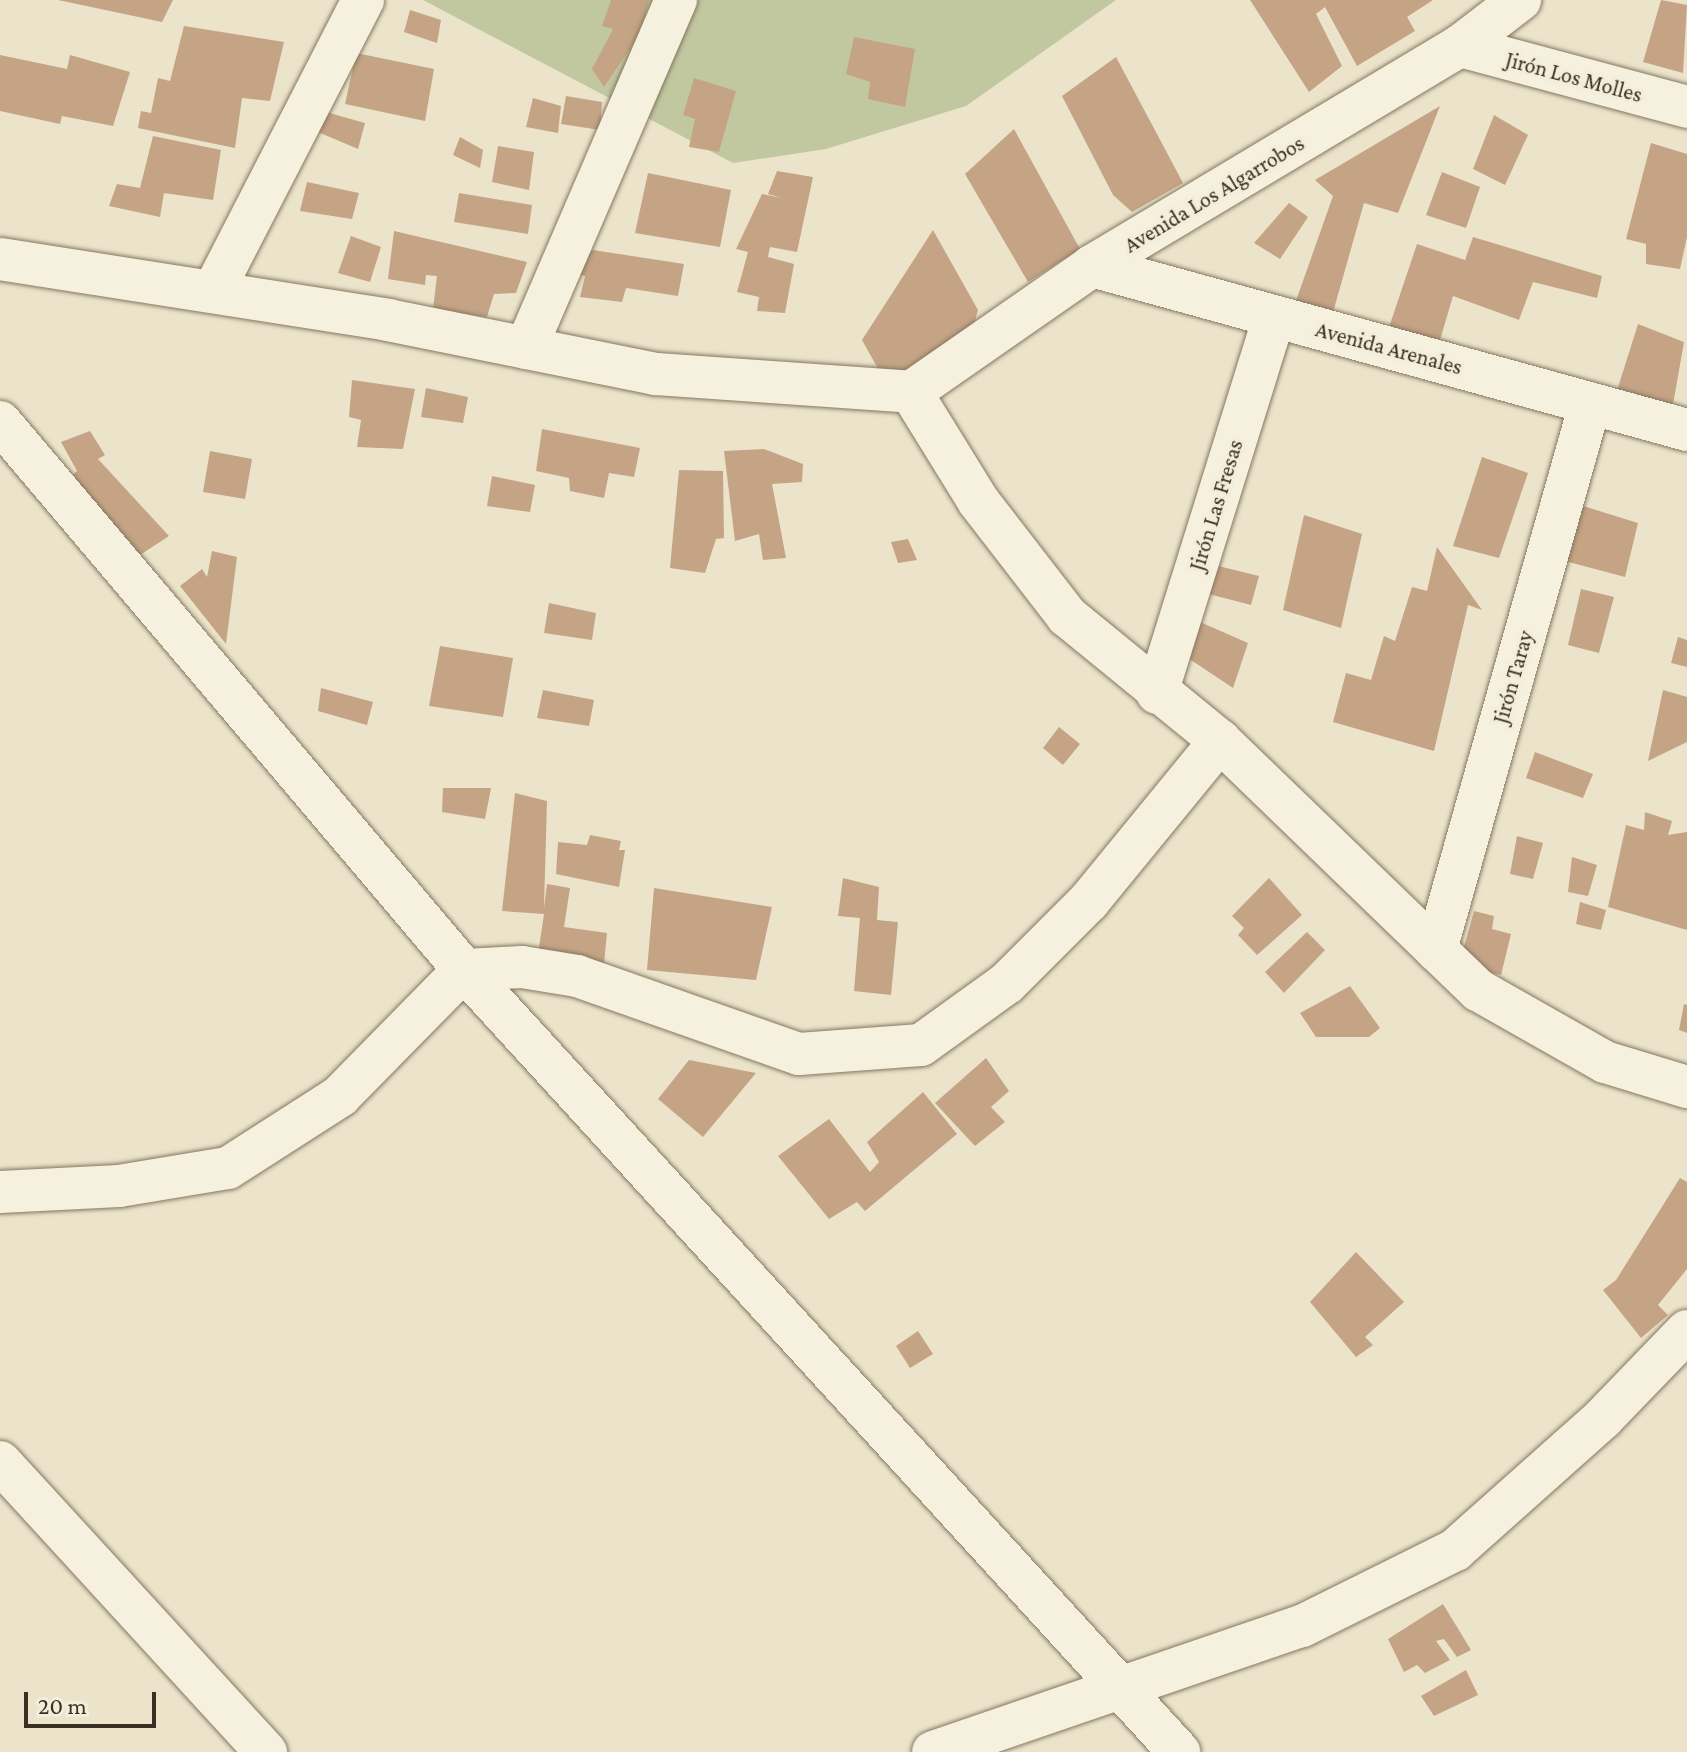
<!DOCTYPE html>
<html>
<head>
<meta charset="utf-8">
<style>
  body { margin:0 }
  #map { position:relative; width:1687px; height:1752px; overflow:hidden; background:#ebe4cb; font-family:"Crimson Pro",serif }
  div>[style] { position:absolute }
  .green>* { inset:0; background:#c1c8a0 }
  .building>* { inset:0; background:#c5a485 }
  .roads { filter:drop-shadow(0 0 2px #867761) drop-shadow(0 0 2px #867761) }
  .minor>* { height:42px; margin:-21px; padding:0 21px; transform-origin:21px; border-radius:21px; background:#f6f1de }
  span { translate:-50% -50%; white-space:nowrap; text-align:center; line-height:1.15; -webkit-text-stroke:7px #f3eeda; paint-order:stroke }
  .street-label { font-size:22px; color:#392f23 }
  .scale { position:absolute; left:24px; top:1692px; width:132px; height:36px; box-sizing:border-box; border:4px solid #392f23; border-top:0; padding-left:10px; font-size:24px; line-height:28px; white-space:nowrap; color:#392f23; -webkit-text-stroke:6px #f3eeda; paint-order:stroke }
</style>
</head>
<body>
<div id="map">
  <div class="green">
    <div style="clip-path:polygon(423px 0,1116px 0,966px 106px,826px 149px,733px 163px)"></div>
  </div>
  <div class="building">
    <div style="clip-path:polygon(58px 0,173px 0,162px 22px)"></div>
    <div style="clip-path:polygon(611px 0,649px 0,640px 34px,604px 87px,592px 69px,613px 29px,602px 26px)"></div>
    <div style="clip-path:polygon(1250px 0,1433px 0,1407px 17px,1415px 31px,1357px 66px,1325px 7px,1316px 14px,1342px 66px,1309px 92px)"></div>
    <div style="clip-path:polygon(1661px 0,1687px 5px,1683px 73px,1643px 62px)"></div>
    <div style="clip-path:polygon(410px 10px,441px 20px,437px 43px,404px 32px)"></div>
    <div style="clip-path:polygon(184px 26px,284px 42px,270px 101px,242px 98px,235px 148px,138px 128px,141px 111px,151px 113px,158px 78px,170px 81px)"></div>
    <div style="clip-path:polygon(854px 37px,915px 49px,905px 107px,868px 99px,870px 82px,846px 74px)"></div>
    <div style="clip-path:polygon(356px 53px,434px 69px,425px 121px,345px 104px)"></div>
    <div style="clip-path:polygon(0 55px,67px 69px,70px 55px,130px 72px,113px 126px,62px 116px,60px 124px,0 111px)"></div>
    <div style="clip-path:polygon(1116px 57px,1183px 183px,1132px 212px,1113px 195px,1062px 96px)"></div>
    <div style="clip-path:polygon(694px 78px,736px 91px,719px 152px,689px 147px,695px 119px,683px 115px)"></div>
    <div style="clip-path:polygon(566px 96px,602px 102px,600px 130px,561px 124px)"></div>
    <div style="clip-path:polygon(533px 98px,561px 106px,558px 133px,526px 127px)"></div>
    <div style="clip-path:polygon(1440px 106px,1398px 213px,1364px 203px,1330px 323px,1292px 312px,1333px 196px,1315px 180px)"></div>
    <div style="clip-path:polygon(326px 112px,365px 123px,358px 149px,318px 132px)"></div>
    <div style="clip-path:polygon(1494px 115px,1528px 135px,1505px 185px,1473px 169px)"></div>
    <div style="clip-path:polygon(1014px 129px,1080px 249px,1028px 282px,965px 174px)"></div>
    <div style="clip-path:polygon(153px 136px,221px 150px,213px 200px,164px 193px,160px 217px,109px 206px,117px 184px,140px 188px)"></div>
    <div style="clip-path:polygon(460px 137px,483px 150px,480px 168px,453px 155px)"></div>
    <div style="clip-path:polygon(1651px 143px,1687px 154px,1687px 237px,1680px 269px,1646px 264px,1646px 244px,1626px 239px)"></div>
    <div style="clip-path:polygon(498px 146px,534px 152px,529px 190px,492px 182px)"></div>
    <div style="clip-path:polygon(777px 171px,813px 177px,797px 252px,770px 247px,768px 257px,794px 264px,785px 313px,757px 311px,759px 297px,737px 292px,748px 252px,736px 249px,762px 194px,782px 198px,768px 194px)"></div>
    <div style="clip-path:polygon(1442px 172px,1480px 187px,1466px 228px,1426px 215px)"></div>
    <div style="clip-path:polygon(648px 173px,731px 190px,720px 247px,635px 233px)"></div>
    <div style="clip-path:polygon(307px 182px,359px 193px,352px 219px,300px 211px)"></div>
    <div style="clip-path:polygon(459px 193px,532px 205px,528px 234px,454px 222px)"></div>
    <div style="clip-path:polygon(1289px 203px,1308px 217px,1280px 259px,1254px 243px)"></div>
    <div style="clip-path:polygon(933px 230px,978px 310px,972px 331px,886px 383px,862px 340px)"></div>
    <div style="clip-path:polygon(394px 231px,527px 262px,516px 293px,494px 294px,487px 317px,433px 309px,437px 276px,426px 275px,425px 285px,388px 279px)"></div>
    <div style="clip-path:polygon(351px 236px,381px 247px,370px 282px,338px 273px)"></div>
    <div style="clip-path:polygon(1473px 237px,1602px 276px,1597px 298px,1533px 282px,1519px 320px,1453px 296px,1435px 357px,1384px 342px,1417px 244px,1465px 260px)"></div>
    <div style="clip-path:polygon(593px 250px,684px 264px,678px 296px,626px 288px,622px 302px,580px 297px,585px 276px,576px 274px,579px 260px)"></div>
    <div style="clip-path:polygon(1638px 324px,1684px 342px,1671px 416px,1614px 400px)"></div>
    <div style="clip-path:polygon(352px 380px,415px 389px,403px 449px,357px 447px,361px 420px,349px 417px)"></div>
    <div style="clip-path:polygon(426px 388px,468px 397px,463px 423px,421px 417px)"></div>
    <div style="clip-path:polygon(542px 429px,640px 448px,634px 477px,609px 473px,604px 498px,570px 491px,569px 478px,536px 471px)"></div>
    <div style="clip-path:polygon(90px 431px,105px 455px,98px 459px,169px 536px,140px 555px,68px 479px,77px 471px,61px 442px)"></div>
    <div style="clip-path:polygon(764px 449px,803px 464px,802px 482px,772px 484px,786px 558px,763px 560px,759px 534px,735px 541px,724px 451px)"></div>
    <div style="clip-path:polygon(210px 451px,252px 459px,245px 499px,203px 492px)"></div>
    <div style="clip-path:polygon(1482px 457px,1528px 473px,1499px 558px,1453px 546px)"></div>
    <div style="clip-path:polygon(679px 470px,723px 471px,724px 538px,716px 539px,705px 573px,670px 568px)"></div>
    <div style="clip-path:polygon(492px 476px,535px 485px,530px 512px,487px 506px)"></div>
    <div style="clip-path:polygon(1580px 505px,1638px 523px,1625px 577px,1565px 561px)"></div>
    <div style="clip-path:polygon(1304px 515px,1362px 534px,1341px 628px,1283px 610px)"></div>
    <div style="clip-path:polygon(908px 539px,917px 560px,898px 563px,891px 542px)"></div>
    <div style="clip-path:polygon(1437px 547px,1482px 610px,1468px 605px,1434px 751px,1333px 722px,1346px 673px,1371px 680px,1384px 636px,1395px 641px,1412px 587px,1427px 591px)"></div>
    <div style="clip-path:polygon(212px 551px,237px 557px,226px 644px,180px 586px,202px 569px,207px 577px)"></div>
    <div style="clip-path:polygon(1210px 564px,1259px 576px,1251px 605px,1197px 591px)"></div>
    <div style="clip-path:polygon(1581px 589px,1614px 597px,1599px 653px,1568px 645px)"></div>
    <div style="clip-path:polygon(549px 603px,596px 613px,592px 640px,544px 633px)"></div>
    <div style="clip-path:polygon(1200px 622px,1248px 643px,1233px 688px,1185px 656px)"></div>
    <div style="clip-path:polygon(1678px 637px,1687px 640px,1687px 667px,1671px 663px)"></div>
    <div style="clip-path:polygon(440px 646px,513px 658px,503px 717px,429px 706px)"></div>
    <div style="clip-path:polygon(321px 688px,373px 702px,367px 725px,318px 711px)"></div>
    <div style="clip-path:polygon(543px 690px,594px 700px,589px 726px,537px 718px)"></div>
    <div style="clip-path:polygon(1663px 690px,1687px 697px,1687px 742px,1648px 761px)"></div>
    <div style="clip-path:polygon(1059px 727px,1080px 744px,1063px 765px,1043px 748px)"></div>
    <div style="clip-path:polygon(1535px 752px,1593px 774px,1583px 798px,1526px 778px)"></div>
    <div style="clip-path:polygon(443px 788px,491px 788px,485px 819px,442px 812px)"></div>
    <div style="clip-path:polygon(515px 793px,547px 801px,544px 908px,547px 884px,570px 888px,564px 927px,607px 933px,604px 964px,538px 954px,544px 914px,502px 911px)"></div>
    <div style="clip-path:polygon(1645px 812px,1672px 821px,1668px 835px,1687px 832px,1687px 930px,1608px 907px,1626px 825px,1644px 830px)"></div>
    <div style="clip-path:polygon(590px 835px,621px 841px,619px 850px,625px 850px,619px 887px,556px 874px,558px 842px,587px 845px)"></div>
    <div style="clip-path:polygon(1517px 836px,1543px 843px,1533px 879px,1510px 874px)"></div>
    <div style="clip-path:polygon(1572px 857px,1597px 865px,1588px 896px,1568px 892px)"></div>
    <div style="clip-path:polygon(843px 878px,879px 887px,877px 920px,898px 922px,891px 995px,854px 991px,860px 918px,838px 916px)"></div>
    <div style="clip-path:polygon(1269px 878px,1302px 915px,1257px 955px,1238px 935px,1244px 928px,1232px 916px)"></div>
    <div style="clip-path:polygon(654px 888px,772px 907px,756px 980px,647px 970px)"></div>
    <div style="clip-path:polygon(1580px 902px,1606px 910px,1601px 930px,1576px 924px)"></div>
    <div style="clip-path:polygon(1474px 911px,1494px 916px,1492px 929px,1511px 934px,1501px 975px,1459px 965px)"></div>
    <div style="clip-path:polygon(1307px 932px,1325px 950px,1284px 993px,1265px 972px)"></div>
    <div style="clip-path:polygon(1350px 986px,1380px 1028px,1369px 1037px,1316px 1037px,1300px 1013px)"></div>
    <div style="clip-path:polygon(1684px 1004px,1687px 1005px,1687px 1033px,1679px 1030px)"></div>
    <div style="clip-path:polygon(986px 1058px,1009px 1091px,991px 1107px,1005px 1122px,975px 1146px,935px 1103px)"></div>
    <div style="clip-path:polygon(689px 1060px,756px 1073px,703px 1137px,658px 1099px)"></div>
    <div style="clip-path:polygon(923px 1092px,957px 1134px,865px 1211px,857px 1202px,829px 1219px,778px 1156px,829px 1119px,870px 1172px,879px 1162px,867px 1142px)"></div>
    <div style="clip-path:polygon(1680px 1178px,1687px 1182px,1687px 1269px,1658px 1305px,1668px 1315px,1641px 1338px,1603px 1290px,1616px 1280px)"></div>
    <div style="clip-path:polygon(1356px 1252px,1404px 1302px,1365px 1337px,1373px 1345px,1356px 1357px,1310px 1302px)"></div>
    <div style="clip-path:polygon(918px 1331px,933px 1354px,910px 1368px,896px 1346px)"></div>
    <div style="clip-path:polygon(1443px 1604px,1471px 1650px,1457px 1657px,1444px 1639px,1436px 1641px,1450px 1660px,1425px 1673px,1417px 1665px,1404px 1672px,1388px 1639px)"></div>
    <div style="clip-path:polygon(1466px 1670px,1478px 1695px,1434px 1716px,1421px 1696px)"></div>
  </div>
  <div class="roads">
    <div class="minor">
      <div style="left:1460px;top:46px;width:235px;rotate:15deg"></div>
      <div style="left:0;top:259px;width:393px;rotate:8.9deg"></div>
      <div style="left:388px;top:320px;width:273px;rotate:11.4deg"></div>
      <div style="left:656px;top:374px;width:256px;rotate:4deg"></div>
      <div style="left:1092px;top:266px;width:617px;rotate:15.41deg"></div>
      <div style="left:214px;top:290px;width:326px;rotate:-62.8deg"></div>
      <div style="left:526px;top:348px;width:379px;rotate:-66.7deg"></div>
      <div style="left:911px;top:392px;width:129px;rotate:58.3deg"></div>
      <div style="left:979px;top:502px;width:144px;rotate:52.3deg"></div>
      <div style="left:1067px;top:616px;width:198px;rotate:39.2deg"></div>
      <div style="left:1220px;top:741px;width:359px;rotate:44deg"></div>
      <div style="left:1478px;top:990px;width:146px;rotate:29.6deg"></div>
      <div style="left:1605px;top:1062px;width:86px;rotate:17deg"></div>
      <div style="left:911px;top:392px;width:221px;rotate:-34.8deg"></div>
      <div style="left:1092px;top:266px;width:429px;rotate:-30.9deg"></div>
      <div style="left:1460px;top:46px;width:76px;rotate:-37.5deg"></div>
      <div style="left:0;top:422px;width:718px;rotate:49.74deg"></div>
      <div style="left:464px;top:970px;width:1060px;rotate:47.56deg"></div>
      <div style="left:1157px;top:693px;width:394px;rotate:-72.7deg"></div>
      <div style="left:1436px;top:950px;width:567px;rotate:-74.25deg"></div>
      <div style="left:0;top:1192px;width:119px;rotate:-2.9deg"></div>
      <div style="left:119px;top:1186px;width:110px;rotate:-9.4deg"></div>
      <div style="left:228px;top:1168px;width:133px;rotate:-32.7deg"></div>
      <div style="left:340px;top:1096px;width:177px;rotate:-45.5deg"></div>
      <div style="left:464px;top:970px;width:58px;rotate:-3deg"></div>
      <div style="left:522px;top:967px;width:56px;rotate:9.3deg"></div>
      <div style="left:577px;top:976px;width:235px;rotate:19.4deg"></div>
      <div style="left:799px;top:1054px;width:122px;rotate:-4.2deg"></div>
      <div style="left:921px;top:1045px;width:106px;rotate:-35.8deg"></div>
      <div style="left:1007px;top:983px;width:116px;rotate:-45deg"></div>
      <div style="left:1089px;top:901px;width:207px;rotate:-50.7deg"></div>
      <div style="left:0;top:1462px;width:394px;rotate:47.5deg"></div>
      <div style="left:933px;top:1752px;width:390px;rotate:-18.9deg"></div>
      <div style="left:1302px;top:1626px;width:171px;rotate:-26.4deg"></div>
      <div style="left:1455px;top:1550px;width:198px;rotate:-41.7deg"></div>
      <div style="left:1603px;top:1418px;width:121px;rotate:-46deg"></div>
    </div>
  </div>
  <div class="street-label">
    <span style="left:1574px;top:77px;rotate:15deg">Jirón Los Molles</span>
    <span style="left:1214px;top:194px;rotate:-31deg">Avenida Los Algarrobos</span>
    <span style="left:1389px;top:348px;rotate:15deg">Avenida Arenales</span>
    <span style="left:1216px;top:505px;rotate:-73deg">Jirón Las Fresas</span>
    <span style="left:1513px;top:677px;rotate:-74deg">Jirón Taray</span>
  </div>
  <div class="scale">20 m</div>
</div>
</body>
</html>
